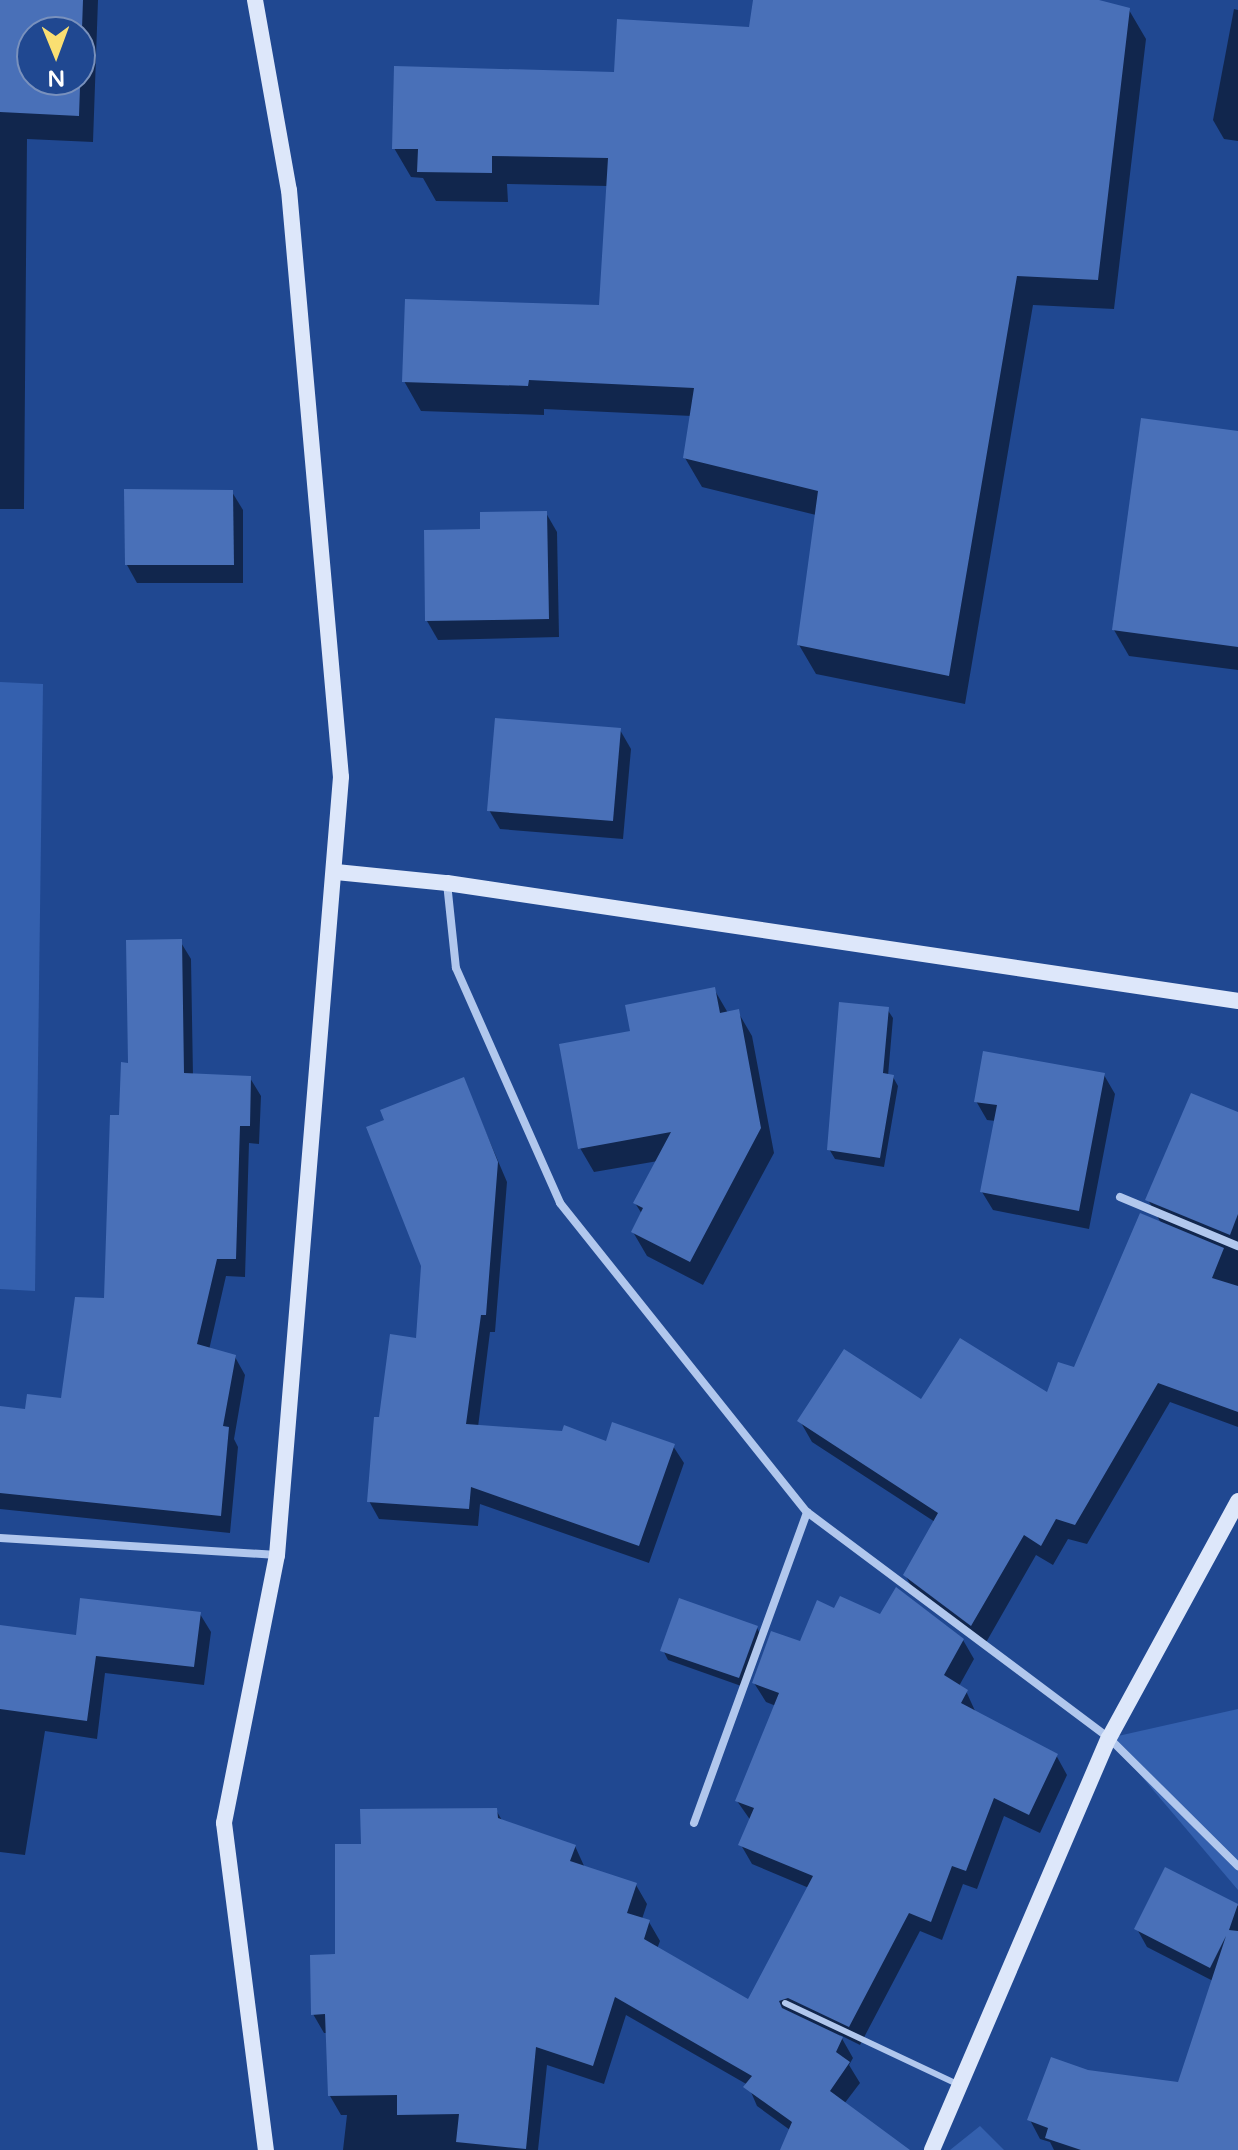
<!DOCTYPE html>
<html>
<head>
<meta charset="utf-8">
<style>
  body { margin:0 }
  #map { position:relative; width:1238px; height:2150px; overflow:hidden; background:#204891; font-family:"Varela Round",sans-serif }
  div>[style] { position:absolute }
  .green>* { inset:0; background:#3460ae }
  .shadow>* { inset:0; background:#0007 }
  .building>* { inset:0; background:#4970b8 }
  .lane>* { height:6px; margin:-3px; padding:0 3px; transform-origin:3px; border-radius:3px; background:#b1c7ed }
  .street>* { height:8px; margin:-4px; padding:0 4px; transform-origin:4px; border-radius:4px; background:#b1c7ed }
  .secondary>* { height:16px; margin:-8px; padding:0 8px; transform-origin:8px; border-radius:8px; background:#dde7fa }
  span { translate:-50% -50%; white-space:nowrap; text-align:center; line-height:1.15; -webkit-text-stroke:6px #204891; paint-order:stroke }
  .north { position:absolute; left:16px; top:16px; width:80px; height:80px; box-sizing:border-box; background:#204891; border:2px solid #7991bd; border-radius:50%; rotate:179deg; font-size:22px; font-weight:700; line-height:32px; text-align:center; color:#fff }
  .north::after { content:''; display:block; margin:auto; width:28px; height:36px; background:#fadf72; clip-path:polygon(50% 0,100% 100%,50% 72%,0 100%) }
</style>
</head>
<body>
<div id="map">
  <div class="green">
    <div style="clip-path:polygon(0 682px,43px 684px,35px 1291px,0 1289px)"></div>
    <div style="clip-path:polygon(1238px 1709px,1238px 1890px,1109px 1738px)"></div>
    <div style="clip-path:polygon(980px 2126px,1004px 2150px,950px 2150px)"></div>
  </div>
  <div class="shadow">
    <div style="clip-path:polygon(evenodd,0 0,98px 0,93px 142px,27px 139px,24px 509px,0 509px,0 0,32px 32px,80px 32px,80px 80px,32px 80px,32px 32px)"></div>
    <div style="clip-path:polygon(755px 0,1092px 0,1129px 10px,1146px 39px,1114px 309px,1033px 305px,965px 704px,816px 674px,799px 645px,816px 515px,702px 487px,685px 458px,692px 416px,544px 409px,544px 415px,421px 411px,404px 381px,601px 307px,608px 186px,507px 184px,508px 202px,436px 201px,423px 178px,411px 177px,394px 148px,751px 29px)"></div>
    <div style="clip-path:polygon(1234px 9px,1238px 10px,1238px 141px,1224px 139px,1213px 120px)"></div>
    <div style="clip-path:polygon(1238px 433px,1238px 670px,1129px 656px,1114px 630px)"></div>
    <div style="clip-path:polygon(232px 492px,243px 510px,243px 583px,137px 583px,127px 565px)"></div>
    <div style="clip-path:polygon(546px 513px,557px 532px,559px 637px,438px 640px,427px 621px,482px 531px)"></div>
    <div style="clip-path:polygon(620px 730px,631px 749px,623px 839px,500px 829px,489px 810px)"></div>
    <div style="clip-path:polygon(180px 941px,191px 959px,193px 1076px,250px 1078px,261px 1096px,259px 1144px,249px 1143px,245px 1277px,226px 1276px,209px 1350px,235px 1357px,245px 1375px,234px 1439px,238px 1447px,230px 1533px,0 1509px,0 1408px,27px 1411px,62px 1400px,106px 1300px,121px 1117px,130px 1065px)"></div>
    <div style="clip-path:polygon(714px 989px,728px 1013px,738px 1012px,752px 1036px,774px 1153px,703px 1285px,647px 1256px,633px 1232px,642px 1214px,635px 1203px,658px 1161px,594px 1172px,580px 1148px,632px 1032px)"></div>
    <div style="clip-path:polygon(887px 1009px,893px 1018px,888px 1076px,893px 1077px,898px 1086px,884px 1167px,835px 1159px,829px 1149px)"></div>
    <div style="clip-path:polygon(1104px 1075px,1115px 1094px,1089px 1229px,993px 1210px,982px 1192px,996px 1121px,987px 1120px,976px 1101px)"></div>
    <div style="clip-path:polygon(463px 1079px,507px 1182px,495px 1332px,490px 1332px,478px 1427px,608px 1443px,673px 1446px,684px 1463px,649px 1563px,480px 1504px,478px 1526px,379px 1519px,369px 1501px,381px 1419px,417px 1340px)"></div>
    <div style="clip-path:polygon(1238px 1122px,1238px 1427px,1170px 1402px,1087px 1544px,1068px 1539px,1053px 1565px,1036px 1555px,984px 1646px,917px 1596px,905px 1575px,935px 1522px,812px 1442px,800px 1421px,922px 1401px,1048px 1395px,1075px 1370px,1161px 1223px,1148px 1200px)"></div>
    <div style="clip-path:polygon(834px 1610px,881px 1616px,963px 1640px,974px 1659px,959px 1686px,966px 1691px,976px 1713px,1056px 1755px,1067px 1775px,1040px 1833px,1004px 1816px,977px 1889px,963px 1884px,942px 1940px,920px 1931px,860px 2045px,840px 2035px,853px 2058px,849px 2065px,860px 2083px,844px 2104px,889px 2150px,782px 2150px,790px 2130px,757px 2106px,748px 2085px,626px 2015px,604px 2084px,547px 2065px,538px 2150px,343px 2150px,347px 2115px,341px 2115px,330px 2096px,328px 2033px,324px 2033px,313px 2014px,337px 1956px,363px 1846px,496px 1810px,503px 1822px,575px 1846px,585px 1868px,636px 1885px,647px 1904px,642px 1919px,649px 1922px,660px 1941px,657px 1949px,749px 2002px,809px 1888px,752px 1864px,741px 1845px,751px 1821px,737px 1801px,776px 1706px,766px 1702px,754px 1683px)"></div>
    <div style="clip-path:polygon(200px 1614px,211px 1632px,204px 1685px,105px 1673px,97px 1739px,45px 1731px,25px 1855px,0 1852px,0 1627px,78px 1637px)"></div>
    <div style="clip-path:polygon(757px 1628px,762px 1637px,744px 1687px,668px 1660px,663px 1650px)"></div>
    <div style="clip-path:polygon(1166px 1870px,1238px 1906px,1238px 2150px,1054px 2150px,1050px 2142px,1040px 2139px,1030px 2120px,1088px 2072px,1179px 2084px,1213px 1981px,1147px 1947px,1137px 1929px)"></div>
  </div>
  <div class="building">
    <div style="clip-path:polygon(evenodd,0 0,83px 0,79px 116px,0 112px,0 0,32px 32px,80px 32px,80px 80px,32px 80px,32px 32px)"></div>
    <div style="clip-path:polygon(753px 0,1099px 0,1130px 8px,1098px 280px,1017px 276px,949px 676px,797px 645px,818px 491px,683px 458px,694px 388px,529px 380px,528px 386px,402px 382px,405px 299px,599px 305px,608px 158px,492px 156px,492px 173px,417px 172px,418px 149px,392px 149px,394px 66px,614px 72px,617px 19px,749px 27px)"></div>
    <div style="clip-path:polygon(1141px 418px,1238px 431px,1238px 647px,1112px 630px)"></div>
    <div style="clip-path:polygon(124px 489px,233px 490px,234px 565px,125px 565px)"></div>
    <div style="clip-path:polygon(547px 511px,549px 619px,425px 621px,424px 530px,480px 529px,480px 512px)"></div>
    <div style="clip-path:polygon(495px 718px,621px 728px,613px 821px,487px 811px)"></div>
    <div style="clip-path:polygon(182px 939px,184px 1073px,251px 1076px,250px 1126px,240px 1126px,236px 1259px,217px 1259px,197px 1344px,236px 1355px,223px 1426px,229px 1427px,221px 1516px,0 1493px,0 1406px,25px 1409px,27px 1394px,61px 1398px,75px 1297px,104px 1298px,110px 1115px,119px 1115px,121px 1062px,128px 1063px,126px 940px)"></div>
    <div style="clip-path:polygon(715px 987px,720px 1013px,739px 1009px,761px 1128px,690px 1262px,631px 1232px,643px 1208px,633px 1203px,671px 1132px,578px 1149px,559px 1044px,630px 1031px,625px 1005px)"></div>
    <div style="clip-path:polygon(839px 1002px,889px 1007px,883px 1073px,894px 1075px,880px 1158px,827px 1150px)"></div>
    <div style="clip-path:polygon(983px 1051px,1105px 1073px,1079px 1211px,980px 1192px,997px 1105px,974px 1102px)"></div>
    <div style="clip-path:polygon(464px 1077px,498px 1162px,486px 1315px,481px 1315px,466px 1424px,562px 1431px,564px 1425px,606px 1441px,612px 1422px,675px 1444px,639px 1546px,471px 1487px,469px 1509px,367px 1502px,374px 1417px,379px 1417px,390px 1334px,416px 1338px,421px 1266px,366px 1127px,384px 1120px,380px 1110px)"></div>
    <div style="clip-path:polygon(1191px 1093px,1238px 1112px,1238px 1214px,1230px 1235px,1145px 1200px)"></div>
    <div style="clip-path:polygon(1140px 1213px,1224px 1248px,1212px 1278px,1238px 1286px,1238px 1412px,1158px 1383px,1075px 1525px,1056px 1519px,1041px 1546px,1024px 1535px,971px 1626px,903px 1575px,938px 1513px,797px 1421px,844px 1349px,921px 1399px,960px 1338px,1047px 1392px,1058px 1362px,1074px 1367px)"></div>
    <div style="clip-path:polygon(896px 1587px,964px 1639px,944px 1675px,968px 1690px,961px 1703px,1058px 1754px,1029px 1815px,994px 1798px,966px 1871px,952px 1866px,931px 1922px,909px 1913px,849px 2027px,788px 1998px,779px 2001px,782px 2008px,843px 2037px,836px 2052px,850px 2062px,830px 2091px,910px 2150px,780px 2150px,792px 2122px,743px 2087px,752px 2076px,615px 1997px,593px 2066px,536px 2047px,526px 2149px,456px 2142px,459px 2114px,397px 2115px,397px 2095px,328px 2096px,325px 2014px,311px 2015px,310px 1955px,335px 1954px,335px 1844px,361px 1844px,360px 1809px,497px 1808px,498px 1818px,576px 1845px,570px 1861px,637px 1883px,627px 1913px,650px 1920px,644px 1939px,748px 1999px,813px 1876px,738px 1845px,754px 1808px,735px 1801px,779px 1693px,752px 1683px,771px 1631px,800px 1641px,817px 1600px,834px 1608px,840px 1596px,880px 1614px)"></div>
    <div style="clip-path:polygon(80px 1598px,201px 1612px,194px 1667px,96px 1656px,87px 1721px,0 1709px,0 1625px,76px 1635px)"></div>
    <div style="clip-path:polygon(679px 1598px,758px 1626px,739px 1678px,660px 1651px)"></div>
    <div style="clip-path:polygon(1165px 1867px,1238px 1904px,1229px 1930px,1238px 1931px,1238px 2150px,1081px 2150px,1045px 2138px,1048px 2128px,1027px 2120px,1051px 2057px,1088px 2070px,1178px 2082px,1226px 1936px,1210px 1968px,1134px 1929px)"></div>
  </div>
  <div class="lane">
    <div style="left:785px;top:2003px;width:192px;rotate:25.2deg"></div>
  </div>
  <div class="street">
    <div style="left:447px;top:883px;width:85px;rotate:84deg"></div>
    <div style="left:456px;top:968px;width:257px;rotate:66.1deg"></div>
    <div style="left:560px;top:1203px;width:396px;rotate:51.4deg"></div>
    <div style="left:807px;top:1512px;width:377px;rotate:36.8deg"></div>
    <div style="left:1109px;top:1738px;width:182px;rotate:44.8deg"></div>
    <div style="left:1120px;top:1197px;width:128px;rotate:22.6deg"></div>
    <div style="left:0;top:1538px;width:278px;rotate:3.5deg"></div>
    <div style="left:694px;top:1823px;width:331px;rotate:-70deg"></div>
  </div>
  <div class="secondary">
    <div style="left:255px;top:0;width:193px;rotate:79.9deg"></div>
    <div style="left:289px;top:190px;width:589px;rotate:84.94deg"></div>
    <div style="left:341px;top:777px;width:781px;rotate:94.7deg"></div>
    <div style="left:277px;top:1555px;width:273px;rotate:101.2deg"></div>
    <div style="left:224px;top:1823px;width:330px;rotate:82.7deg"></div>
    <div style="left:336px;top:872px;width:112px;rotate:5.7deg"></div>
    <div style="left:447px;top:883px;width:800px;rotate:8.48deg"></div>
    <div style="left:932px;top:2150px;width:448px;rotate:-66.8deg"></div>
    <div style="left:1109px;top:1738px;width:270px;rotate:-61.4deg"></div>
  </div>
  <div class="north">N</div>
</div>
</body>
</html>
